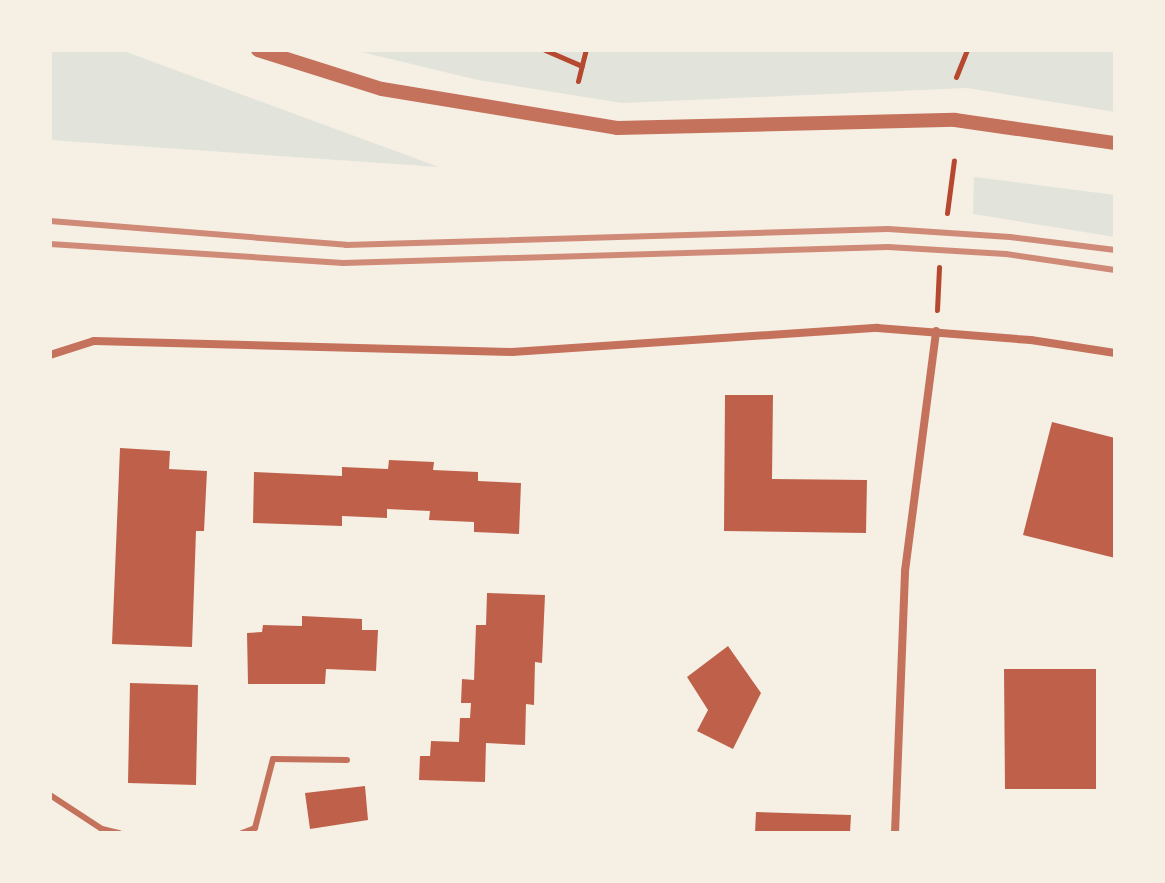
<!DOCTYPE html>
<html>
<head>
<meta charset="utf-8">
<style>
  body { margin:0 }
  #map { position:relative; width:1165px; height:883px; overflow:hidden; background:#f6efe4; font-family:Rubik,sans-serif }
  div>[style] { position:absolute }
  .green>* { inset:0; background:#e2e4dc }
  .building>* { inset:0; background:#bf614a }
  .path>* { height:5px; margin:-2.5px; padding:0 2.5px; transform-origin:2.5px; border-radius:2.5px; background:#b5482f }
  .service>* { height:6px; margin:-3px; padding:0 3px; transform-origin:3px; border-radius:3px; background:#c5725c }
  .minor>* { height:8px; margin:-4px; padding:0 4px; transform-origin:4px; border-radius:4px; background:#c5725c }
  .tertiary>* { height:14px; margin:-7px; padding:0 7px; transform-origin:7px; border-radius:7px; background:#c5725c }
  .rail>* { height:6px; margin:-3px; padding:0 3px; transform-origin:3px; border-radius:3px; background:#cf8b77 }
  span { translate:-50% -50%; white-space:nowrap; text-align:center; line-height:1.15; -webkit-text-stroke:8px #f6efe4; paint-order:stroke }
  .frame { position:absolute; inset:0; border:52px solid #f6efe4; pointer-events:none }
</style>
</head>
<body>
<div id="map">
  <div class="green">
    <div style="clip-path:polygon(50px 50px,121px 50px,439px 167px,50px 140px)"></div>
    <div style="clip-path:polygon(353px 50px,1115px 50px,1115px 112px,967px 88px,622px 103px,478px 80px)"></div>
    <div style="clip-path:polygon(974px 177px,1115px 195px,1115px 237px,973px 214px)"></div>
  </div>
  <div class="building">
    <div style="clip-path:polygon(725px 395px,773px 395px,772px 479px,867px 480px,866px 533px,724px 531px)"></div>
    <div style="clip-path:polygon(1052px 422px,1115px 438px,1115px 558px,1023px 535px)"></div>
    <div style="clip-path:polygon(120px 448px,170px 451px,169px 469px,207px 471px,204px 531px,196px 531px,192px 647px,112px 644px)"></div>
    <div style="clip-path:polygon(389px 460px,434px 462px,433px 470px,478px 472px,478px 481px,521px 483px,519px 534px,474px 532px,474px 522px,429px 520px,430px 511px,387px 509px,387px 518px,342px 516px,342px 526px,253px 523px,254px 472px,342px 476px,342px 467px,388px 469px)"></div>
    <div style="clip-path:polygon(487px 593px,545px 595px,542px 663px,535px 662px,534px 705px,526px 704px,525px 745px,486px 743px,485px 782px,419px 780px,420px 756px,430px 756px,431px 741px,459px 742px,460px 718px,470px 718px,471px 703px,461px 703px,462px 679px,474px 680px,476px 625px,486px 625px)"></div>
    <div style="clip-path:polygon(302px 616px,362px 619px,362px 630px,378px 630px,376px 671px,326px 669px,325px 684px,248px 684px,247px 633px,262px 632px,263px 625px,302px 626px)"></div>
    <div style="clip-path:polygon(728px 646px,761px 693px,733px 749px,697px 731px,708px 710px,687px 677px)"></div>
    <div style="clip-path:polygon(1004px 669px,1096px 669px,1096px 789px,1005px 789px)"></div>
    <div style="clip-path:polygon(130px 683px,198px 685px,196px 785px,128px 783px)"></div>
    <div style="clip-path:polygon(365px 786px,368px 820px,310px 829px,305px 793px)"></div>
    <div style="clip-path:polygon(756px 812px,851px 815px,850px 833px,755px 833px)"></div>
  </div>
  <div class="path">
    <div style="left:545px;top:50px;width:40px;rotate:23.4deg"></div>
    <div style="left:956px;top:77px;width:29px;rotate:-68deg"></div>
    <div style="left:578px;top:81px;width:32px;rotate:-76deg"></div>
    <div style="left:947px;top:213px;width:53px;rotate:-82.5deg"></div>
    <div style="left:937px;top:310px;width:43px;rotate:-87.3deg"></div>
  </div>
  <div class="service">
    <div style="left:50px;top:795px;width:62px;rotate:33.2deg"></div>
    <div style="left:102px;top:829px;width:18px;rotate:13deg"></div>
    <div style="left:242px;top:833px;width:14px;rotate:-21deg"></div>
    <div style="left:255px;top:828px;width:71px;rotate:-75.4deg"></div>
    <div style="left:273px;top:759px;width:74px;rotate:0.8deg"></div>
  </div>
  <div class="minor">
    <div style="left:50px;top:355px;width:46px;rotate:-17.7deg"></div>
    <div style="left:94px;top:341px;width:418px;rotate:1.5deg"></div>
    <div style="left:512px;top:352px;width:366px;rotate:-3.8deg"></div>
    <div style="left:877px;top:328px;width:154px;rotate:4.5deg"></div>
    <div style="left:1031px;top:340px;width:85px;rotate:8.8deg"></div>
    <div style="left:895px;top:833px;width:262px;rotate:-87.8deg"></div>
    <div style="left:905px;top:571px;width:242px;rotate:-82.6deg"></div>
  </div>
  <div class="tertiary">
    <div style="left:258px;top:50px;width:130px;rotate:17.5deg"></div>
    <div style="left:382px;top:89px;width:238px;rotate:9.4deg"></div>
    <div style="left:617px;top:128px;width:338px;rotate:-1.4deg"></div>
    <div style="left:955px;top:120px;width:162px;rotate:8.2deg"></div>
  </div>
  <div class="rail">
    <div style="left:50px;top:221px;width:297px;rotate:4.6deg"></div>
    <div style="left:346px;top:245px;width:542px;rotate:-1.69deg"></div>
    <div style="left:888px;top:229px;width:122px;rotate:3.8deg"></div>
    <div style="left:1010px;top:237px;width:106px;rotate:7.1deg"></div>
    <div style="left:50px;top:244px;width:294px;rotate:3.7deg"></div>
    <div style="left:343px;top:263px;width:545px;rotate:-1.68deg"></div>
    <div style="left:888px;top:247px;width:118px;rotate:3.4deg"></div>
    <div style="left:1006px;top:254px;width:110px;rotate:8.4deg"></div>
  </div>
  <div class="frame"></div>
</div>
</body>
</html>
